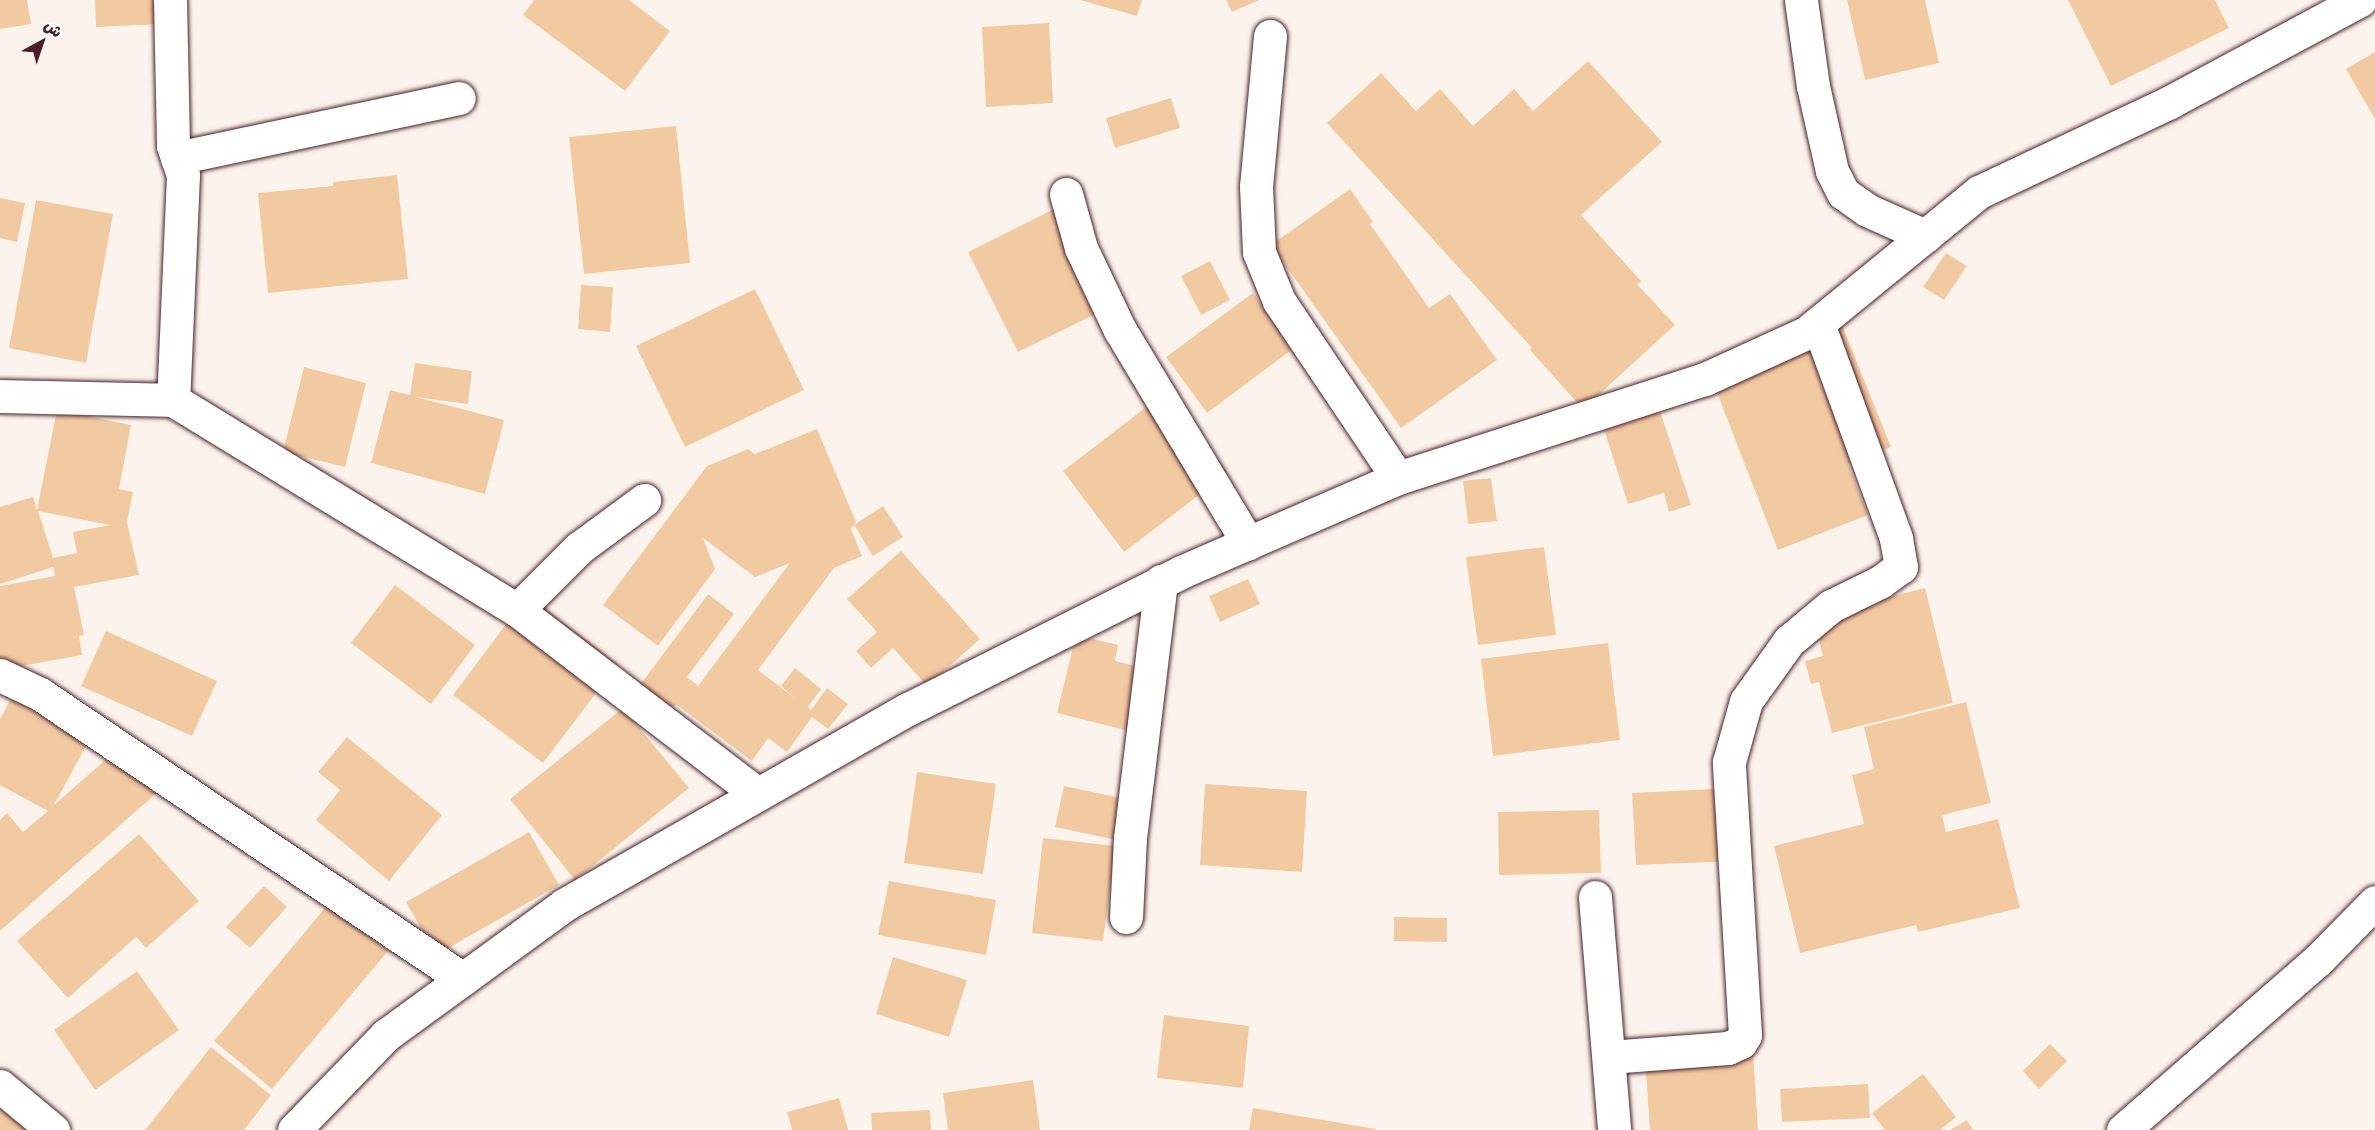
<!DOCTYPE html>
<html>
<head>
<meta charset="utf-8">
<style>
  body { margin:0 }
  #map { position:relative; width:2375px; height:1130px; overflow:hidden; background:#fcf4ec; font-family:Mali,"Playpen Sans Arabic",sans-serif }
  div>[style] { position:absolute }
  .building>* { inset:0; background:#f2caa2 }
  .roads { filter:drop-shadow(0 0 2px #4a1f2b) drop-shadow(0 0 2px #4a1f2b) }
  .street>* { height:33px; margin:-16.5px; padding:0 16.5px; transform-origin:16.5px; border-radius:16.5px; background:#fff }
  .secondary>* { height:33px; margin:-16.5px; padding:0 16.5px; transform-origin:16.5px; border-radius:16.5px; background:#fff }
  span { translate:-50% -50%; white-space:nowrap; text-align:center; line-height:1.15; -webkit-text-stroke:5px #fff; paint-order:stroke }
  .north { position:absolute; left:12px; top:12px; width:60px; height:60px; -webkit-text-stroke:4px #fff; paint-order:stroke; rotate:40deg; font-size:16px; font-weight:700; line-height:24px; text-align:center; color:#4a1f2b }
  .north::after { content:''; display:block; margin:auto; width:21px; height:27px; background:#4a1f2b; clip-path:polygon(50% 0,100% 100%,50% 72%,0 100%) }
</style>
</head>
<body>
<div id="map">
  <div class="building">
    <div style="clip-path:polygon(0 0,27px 0,31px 24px,0 29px)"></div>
    <div style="clip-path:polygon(95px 0,161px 0,162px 24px,96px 27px)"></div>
    <div style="clip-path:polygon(534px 0,629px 0,670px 31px,625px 91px,523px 15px)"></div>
    <div style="clip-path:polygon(1080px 0,1142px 0,1137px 16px)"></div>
    <div style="clip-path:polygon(1226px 0,1259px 0,1232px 12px)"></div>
    <div style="clip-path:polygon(1847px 0,1925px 0,1939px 63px,1865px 80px)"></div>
    <div style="clip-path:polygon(2068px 0,2215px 0,2229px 28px,2111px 86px)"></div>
    <div style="clip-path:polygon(1049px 23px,1053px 103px,986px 107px,982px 27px)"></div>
    <div style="clip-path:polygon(2375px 52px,2375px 119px,2346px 69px)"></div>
    <div style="clip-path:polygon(1588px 61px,1662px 142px,1581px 215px,1641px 281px,1637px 284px,1675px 325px,1583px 409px,1530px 350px,1532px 348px,1327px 123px,1381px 73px,1416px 111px,1440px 89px,1473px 126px,1514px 89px,1533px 111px)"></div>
    <div style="clip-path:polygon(1171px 98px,1180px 128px,1115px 148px,1106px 118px)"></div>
    <div style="clip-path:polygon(676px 126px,690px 263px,584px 274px,569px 137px)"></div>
    <div style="clip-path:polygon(397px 175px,408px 279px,268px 293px,258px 193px,333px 186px,333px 182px)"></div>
    <div style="clip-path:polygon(1350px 189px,1373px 222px,1370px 224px,1429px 308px,1450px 294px,1497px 360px,1401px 428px,1271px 245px)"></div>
    <div style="clip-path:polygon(0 198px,25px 203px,17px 242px,0 238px)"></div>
    <div style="clip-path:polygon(36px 200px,113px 214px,86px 363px,9px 348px)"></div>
    <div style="clip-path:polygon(1064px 204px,1114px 305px,1018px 352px,968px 252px)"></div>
    <div style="clip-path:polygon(1946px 253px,1967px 266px,1944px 300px,1923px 287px)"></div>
    <div style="clip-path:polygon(1210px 261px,1230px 300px,1201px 315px,1181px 276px)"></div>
    <div style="clip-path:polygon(581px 285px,613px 287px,610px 332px,578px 329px)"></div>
    <div style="clip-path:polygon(755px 289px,804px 390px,685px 447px,636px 346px)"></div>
    <div style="clip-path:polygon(1253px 293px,1294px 348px,1207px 413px,1166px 357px)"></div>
    <div style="clip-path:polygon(1842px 325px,1891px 447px,1848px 464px,1868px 515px,1778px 550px,1711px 377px)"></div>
    <div style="clip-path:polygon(415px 363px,472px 371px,468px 404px,416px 397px,504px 420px,485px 494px,371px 463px,390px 390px,410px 395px)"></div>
    <div style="clip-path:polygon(304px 367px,366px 383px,345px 467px,283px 452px)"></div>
    <div style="clip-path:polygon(1166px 392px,1228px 473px,1124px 552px,1063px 471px)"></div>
    <div style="clip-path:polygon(1658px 405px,1691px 505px,1669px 512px,1664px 493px,1628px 504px,1602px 423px)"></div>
    <div style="clip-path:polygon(evenodd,57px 410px,131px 425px,119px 489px,133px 492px,127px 522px,139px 575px,74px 587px,84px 635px,79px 636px,82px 655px,0 670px,0 586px,55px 576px,53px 567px,0 584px,0 507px,33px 497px,37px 510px,57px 410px,38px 511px,110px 525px,73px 532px,77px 553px,53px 558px,38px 511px)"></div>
    <div style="clip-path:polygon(817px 429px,856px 522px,854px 525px,883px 506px,903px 537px,873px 556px,854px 525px,851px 529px,862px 556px,834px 568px,758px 670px,796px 699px,781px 686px,795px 668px,821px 689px,808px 707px,811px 710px,827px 688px,848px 704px,828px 729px,812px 717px,787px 752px,768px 738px,752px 761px,677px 705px,671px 708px,640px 685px,708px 594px,734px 614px,687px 677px,698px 686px,790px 563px,755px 577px,703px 538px,715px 569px,658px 646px,603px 605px,707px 466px,748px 449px,755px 454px)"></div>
    <div style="clip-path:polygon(1491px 478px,1497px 521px,1468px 524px,1463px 481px)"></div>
    <div style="clip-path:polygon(1544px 547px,1556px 635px,1478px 645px,1466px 557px)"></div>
    <div style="clip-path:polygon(901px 551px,980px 639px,927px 686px,893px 648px,871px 668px,856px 651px,877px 632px,847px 599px)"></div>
    <div style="clip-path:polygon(1248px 579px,1260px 604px,1220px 622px,1209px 596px)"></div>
    <div style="clip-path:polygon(395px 585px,475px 645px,431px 704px,351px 643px)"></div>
    <div style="clip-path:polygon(1925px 588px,1953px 703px,1832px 733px,1819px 682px,1811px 684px,1805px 661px,1823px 656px,1813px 616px)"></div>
    <div style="clip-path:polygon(528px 595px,618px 664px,543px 763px,453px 695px)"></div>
    <div style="clip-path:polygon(106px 631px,217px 681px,192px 736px,81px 686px)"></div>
    <div style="clip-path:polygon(1076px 635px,1118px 645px,1115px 661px,1161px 672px,1145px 735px,1057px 713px)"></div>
    <div style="clip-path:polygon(1608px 643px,1620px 740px,1493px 756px,1481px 659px)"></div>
    <div style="clip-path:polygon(19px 684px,97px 726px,54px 805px,120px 747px,159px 791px,0 931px,0 820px,7px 813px,23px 832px,48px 811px,0 785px,0 719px)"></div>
    <div style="clip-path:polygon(1966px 702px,1991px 803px,1942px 815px,1946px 832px,1998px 819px,2020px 908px,1918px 932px,1916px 925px,1800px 953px,1774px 846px,1864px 824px,1852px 775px,1874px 769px,1864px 727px)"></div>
    <div style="clip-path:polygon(623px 708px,689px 788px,575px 880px,510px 799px)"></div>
    <div style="clip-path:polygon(347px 737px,442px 815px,389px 881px,316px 820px,340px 790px,318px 772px)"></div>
    <div style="clip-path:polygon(917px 772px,996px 784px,983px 874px,904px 863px)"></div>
    <div style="clip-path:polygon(1205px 784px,1307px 791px,1302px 872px,1200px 865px)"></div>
    <div style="clip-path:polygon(1064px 786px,1135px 801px,1126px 842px,1055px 827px)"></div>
    <div style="clip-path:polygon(1734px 788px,1738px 861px,1636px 865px,1632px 793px)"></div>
    <div style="clip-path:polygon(1599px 810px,1601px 873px,1499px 875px,1498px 812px)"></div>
    <div style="clip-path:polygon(529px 832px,559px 885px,436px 955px,406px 902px)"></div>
    <div style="clip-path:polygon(139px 834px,199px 901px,146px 948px,136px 937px,68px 998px,17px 941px)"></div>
    <div style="clip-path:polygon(1043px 838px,1115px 846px,1103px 941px,1032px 933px)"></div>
    <div style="clip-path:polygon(889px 881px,996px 900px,986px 955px,878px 935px)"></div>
    <div style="clip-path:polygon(264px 886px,287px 907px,250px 948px,226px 927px)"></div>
    <div style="clip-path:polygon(330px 902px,388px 951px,272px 1089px,214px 1041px)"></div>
    <div style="clip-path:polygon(1394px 917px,1447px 918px,1447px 942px,1394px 941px)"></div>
    <div style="clip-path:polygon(893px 957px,967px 980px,949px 1037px,876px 1014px)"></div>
    <div style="clip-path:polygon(137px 971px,179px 1030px,95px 1090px,54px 1030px)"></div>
    <div style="clip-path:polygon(1164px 1015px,1249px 1026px,1243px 1088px,1157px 1078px)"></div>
    <div style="clip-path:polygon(1752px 1037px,1758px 1130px,1650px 1130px,1644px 1043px)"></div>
    <div style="clip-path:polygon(2050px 1044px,2067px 1061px,2039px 1089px,2023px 1071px)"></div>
    <div style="clip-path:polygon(211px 1047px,271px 1095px,244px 1130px,145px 1130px)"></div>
    <div style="clip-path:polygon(1923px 1074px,1956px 1117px,1940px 1130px,1885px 1130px,1872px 1113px)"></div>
    <div style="clip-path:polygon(1033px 1080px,1040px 1130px,948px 1130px,943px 1093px)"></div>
    <div style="clip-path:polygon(1868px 1084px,1870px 1118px,1782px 1122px,1780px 1089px)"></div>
    <div style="clip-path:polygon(0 1087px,32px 1130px,0 1130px)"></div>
    <div style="clip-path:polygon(839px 1098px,848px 1130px,792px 1130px,787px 1112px)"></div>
    <div style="clip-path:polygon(1253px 1108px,1376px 1129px,1375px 1130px,1249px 1130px)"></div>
    <div style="clip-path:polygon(930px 1110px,931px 1130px,872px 1130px,871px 1113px)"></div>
    <div style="clip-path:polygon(1967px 1120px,1973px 1130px,1950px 1130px)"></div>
  </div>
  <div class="roads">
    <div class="street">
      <div style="left:170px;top:0;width:146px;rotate:88.8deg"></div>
      <div style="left:173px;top:146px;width:31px;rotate:71deg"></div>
      <div style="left:183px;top:175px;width:225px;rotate:92.5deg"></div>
      <div style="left:1801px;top:0;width:87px;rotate:82.1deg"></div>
      <div style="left:1813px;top:86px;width:87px;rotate:77.4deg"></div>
      <div style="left:1832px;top:171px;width:25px;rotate:63deg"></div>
      <div style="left:1843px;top:193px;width:29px;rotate:35deg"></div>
      <div style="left:1867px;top:210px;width:64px;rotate:24.1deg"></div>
      <div style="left:1270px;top:36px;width:151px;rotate:95.3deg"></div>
      <div style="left:1256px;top:186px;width:66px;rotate:87.4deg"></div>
      <div style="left:1259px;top:252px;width:53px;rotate:67.8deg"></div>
      <div style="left:1279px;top:301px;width:213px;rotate:56.1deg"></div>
      <div style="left:177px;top:158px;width:288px;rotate:-12deg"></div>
      <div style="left:1066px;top:194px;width:56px;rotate:74.5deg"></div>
      <div style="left:1081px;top:248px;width:91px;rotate:64.6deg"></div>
      <div style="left:1120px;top:330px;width:249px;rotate:59deg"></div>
      <div style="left:0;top:396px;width:173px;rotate:1.3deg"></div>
      <div style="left:173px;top:400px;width:403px;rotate:31.4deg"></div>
      <div style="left:517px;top:610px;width:303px;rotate:37.4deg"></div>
      <div style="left:517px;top:610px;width:88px;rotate:-45deg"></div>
      <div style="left:579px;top:548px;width:81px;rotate:-36.4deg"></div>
      <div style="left:0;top:675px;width:44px;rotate:25.4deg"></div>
      <div style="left:40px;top:694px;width:510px;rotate:33.97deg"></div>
      <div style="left:1595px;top:897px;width:234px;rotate:85.3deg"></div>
      <div style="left:1126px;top:917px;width:79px;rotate:-87.1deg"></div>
      <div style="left:1130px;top:838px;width:259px;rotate:-83.1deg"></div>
      <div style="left:1609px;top:1057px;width:119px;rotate:-4.3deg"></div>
      <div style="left:1728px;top:1048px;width:14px;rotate:-25deg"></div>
      <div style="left:1741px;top:1042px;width:8px;rotate:-60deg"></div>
      <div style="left:1745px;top:1035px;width:273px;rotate:-93.4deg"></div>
      <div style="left:1729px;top:762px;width:63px;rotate:-74.4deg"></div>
      <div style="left:1746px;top:701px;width:74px;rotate:-54.4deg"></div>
      <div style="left:1789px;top:641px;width:55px;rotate:-39.8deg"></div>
      <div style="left:1831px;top:606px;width:55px;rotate:-26.1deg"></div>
      <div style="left:1880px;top:582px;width:26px;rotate:-36deg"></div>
      <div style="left:1901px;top:567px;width:29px;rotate:-100deg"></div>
      <div style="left:1896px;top:538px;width:228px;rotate:-110deg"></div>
      <div style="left:0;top:1086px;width:69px;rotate:39.7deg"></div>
      <div style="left:2123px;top:1130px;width:259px;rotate:-41.1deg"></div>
      <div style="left:2318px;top:960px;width:81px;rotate:-45.5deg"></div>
    </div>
    <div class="secondary">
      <div style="left:294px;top:1130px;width:132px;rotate:-45.9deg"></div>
      <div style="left:386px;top:1035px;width:220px;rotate:-36.1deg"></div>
      <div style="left:564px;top:905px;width:396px;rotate:-29.7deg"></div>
      <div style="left:908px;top:709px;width:305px;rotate:-26.6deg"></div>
      <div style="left:1181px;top:572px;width:236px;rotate:-23.4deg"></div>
      <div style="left:1398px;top:478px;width:323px;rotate:-17.9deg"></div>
      <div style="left:1705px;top:379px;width:111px;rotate:-24.5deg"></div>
      <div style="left:1806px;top:333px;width:223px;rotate:-39.2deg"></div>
      <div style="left:1979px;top:192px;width:211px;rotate:-25.2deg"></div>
      <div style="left:2170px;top:102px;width:216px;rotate:-28.2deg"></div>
    </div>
  </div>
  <div class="north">ش</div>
</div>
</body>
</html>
